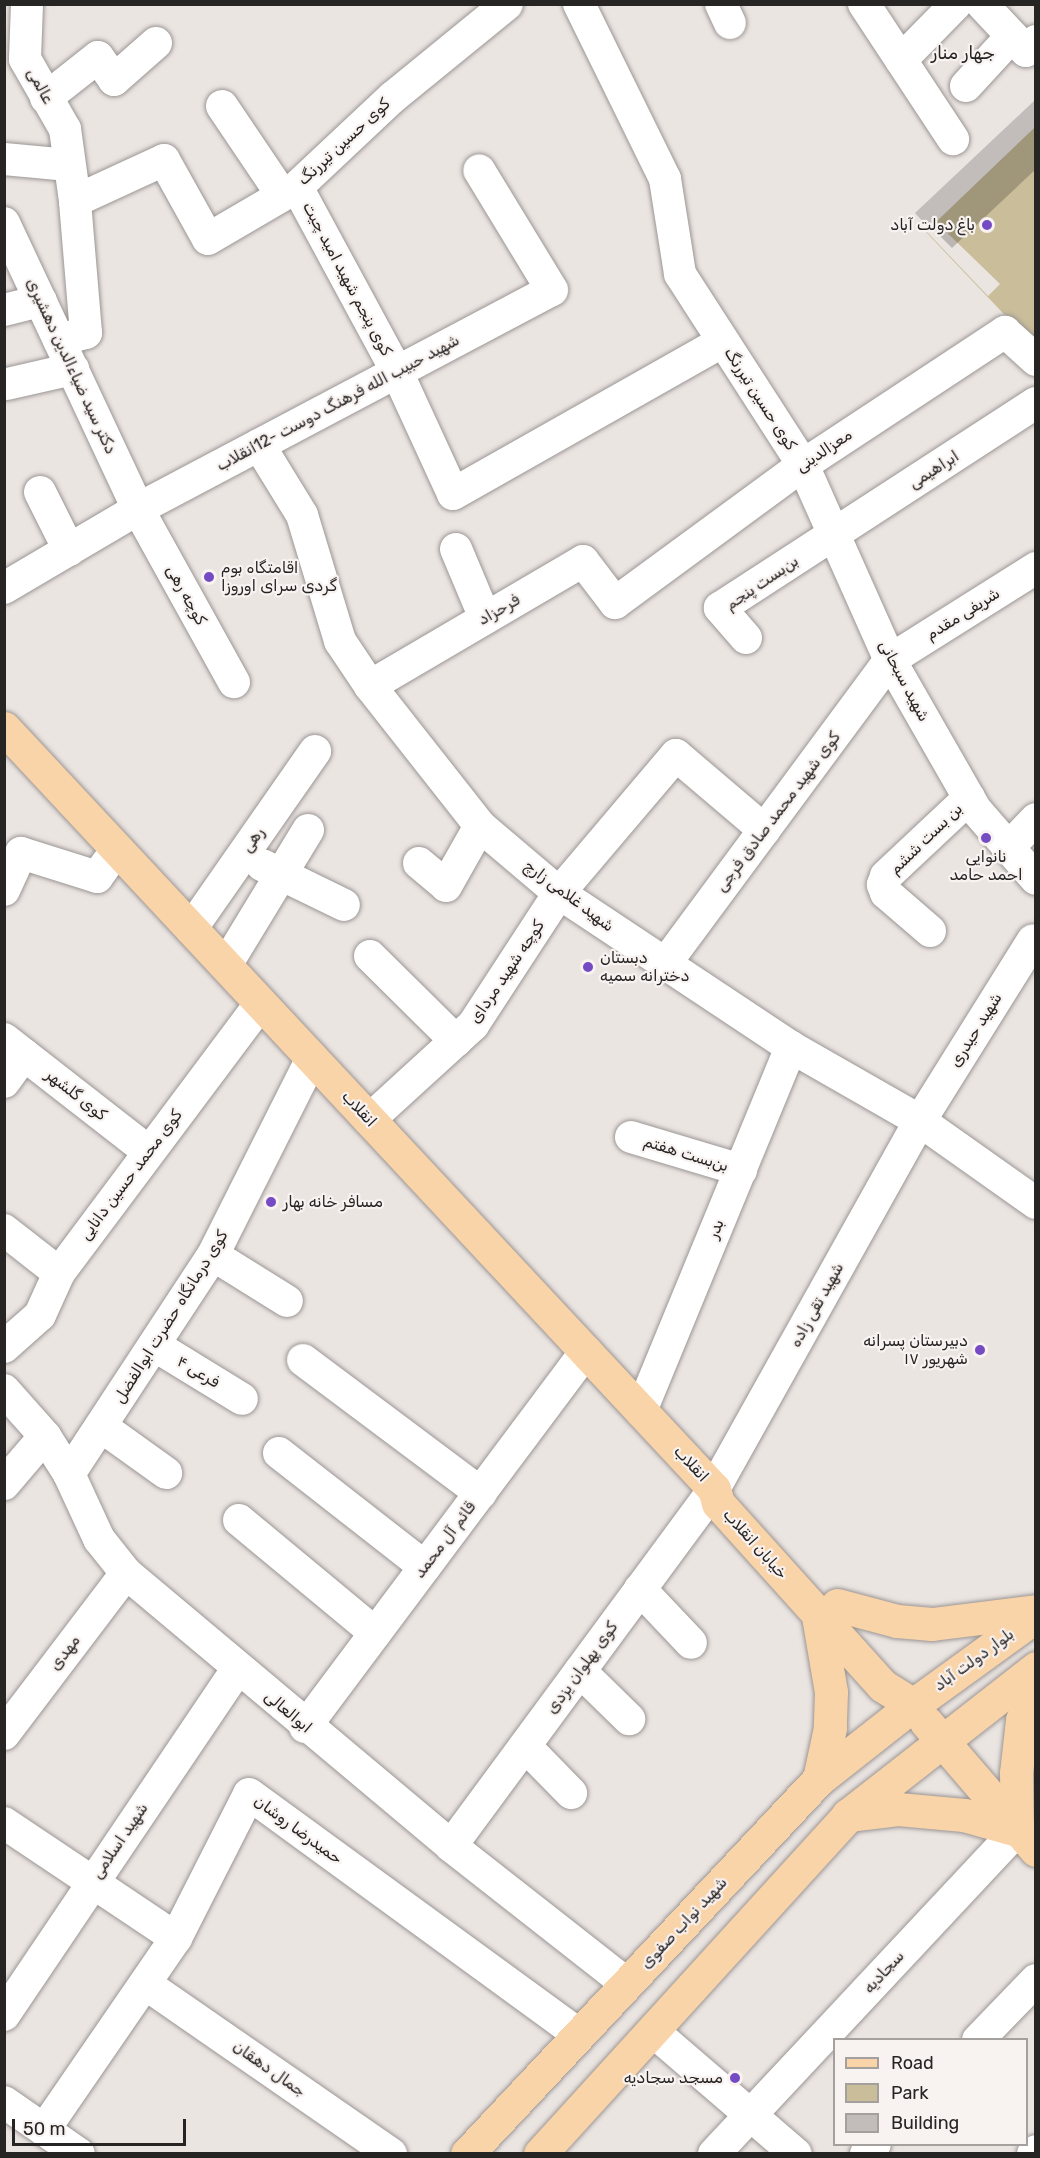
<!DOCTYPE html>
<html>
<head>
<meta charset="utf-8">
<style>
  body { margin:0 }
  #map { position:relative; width:1040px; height:2158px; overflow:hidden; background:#ebe5e2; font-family:Rubik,"Noto Naskh Arabic",sans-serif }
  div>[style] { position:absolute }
  .green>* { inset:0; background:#c9bd9a }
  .shadow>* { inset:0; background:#0003 }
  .building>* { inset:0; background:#c2bcbb }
  .roads { filter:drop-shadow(0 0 2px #9b9694) drop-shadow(0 0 2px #9b9694) }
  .minor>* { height:32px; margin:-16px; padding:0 16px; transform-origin:16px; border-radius:16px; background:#fff }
  .major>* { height:33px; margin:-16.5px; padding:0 16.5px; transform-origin:16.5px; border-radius:16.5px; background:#fad4a9 }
  .dots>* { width:16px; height:16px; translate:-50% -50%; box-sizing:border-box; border:3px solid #f8f2f0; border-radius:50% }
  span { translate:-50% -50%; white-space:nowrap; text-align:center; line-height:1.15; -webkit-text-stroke:4.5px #f8f2f0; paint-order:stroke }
  .street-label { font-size:16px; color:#272524 }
  .poi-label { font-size:16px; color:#272524 }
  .right { translate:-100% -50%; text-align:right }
  .left { translate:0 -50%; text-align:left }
  .neighbourhood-label { font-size:18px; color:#272524 }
  .frame { position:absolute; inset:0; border:6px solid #272524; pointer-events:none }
  .legend { position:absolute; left:833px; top:2038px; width:195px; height:108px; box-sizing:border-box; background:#f8f2f0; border:2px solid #a4a09e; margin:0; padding:8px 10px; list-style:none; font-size:18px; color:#272524 }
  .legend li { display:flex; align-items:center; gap:12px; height:30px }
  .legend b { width:30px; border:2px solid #a4a09e }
  .scale { position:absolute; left:12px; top:2119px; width:174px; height:27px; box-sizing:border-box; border:3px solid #272524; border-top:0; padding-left:8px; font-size:18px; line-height:21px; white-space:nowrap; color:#272524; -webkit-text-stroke:4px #f8f2f0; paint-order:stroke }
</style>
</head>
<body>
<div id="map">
  <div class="green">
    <div style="clip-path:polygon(1035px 99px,915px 213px,929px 228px,926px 231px,988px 296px,1000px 284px,936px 222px,1035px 127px,1035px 347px,925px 231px,929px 227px,915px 213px)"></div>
  </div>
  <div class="shadow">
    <div style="clip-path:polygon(1036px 102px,1036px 169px,952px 248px,917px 213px)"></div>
  </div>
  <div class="building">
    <div style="clip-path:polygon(1035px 100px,1035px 127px,929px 228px,915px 213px)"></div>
  </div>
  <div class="roads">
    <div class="minor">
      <div style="left:27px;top:4px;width:55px;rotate:92.1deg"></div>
      <div style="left:25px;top:59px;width:81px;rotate:60.3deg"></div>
      <div style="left:65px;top:129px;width:73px;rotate:82.1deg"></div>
      <div style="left:75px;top:201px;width:98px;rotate:-24.7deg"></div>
      <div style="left:164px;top:160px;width:90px;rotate:60.9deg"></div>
      <div style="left:208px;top:239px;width:103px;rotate:-30.3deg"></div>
      <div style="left:297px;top:187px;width:132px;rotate:-43.2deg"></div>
      <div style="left:393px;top:97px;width:147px;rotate:-39.2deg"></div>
      <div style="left:579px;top:4px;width:195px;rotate:63.8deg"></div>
      <div style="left:665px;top:179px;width:96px;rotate:81deg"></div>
      <div style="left:680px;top:274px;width:227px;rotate:57.2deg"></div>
      <div style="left:803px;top:465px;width:214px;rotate:66deg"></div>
      <div style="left:890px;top:660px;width:173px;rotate:60.2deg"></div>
      <div style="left:976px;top:810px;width:91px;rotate:49deg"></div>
      <div style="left:721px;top:4px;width:21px;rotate:65deg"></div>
      <div style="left:864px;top:4px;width:162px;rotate:56.6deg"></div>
      <div style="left:982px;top:4px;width:64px;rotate:46.9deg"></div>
      <div style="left:1026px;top:51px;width:14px;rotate:-45deg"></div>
      <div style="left:901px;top:60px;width:78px;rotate:-45.5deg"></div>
      <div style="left:966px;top:86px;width:68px;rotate:-47.4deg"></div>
      <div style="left:46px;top:98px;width:66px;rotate:-38.3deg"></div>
      <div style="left:98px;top:57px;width:28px;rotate:55deg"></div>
      <div style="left:114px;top:80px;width:56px;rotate:-41.4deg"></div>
      <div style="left:222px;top:106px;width:107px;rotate:56deg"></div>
      <div style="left:4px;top:159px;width:65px;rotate:5.3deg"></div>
      <div style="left:297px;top:187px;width:210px;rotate:61.6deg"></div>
      <div style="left:397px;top:372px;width:134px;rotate:65.3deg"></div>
      <div style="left:453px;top:494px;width:310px;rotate:-29.5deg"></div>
      <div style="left:4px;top:223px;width:316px;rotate:64.9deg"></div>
      <div style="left:138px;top:509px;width:198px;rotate:61deg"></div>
      <div style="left:4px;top:310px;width:38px;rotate:-14deg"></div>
      <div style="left:59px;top:340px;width:28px;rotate:-15deg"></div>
      <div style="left:86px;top:333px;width:132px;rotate:-94.8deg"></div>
      <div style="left:7px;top:384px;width:68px;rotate:-12.8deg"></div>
      <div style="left:259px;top:445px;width:82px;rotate:58.4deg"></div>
      <div style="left:302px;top:515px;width:132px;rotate:73.2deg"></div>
      <div style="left:340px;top:641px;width:54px;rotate:56.3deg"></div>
      <div style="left:370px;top:686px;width:178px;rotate:51.8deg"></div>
      <div style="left:480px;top:826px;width:104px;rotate:40.3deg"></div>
      <div style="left:559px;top:893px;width:278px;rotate:33.6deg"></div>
      <div style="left:791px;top:1047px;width:149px;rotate:29.8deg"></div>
      <div style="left:920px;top:1121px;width:142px;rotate:35.3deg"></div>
      <div style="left:40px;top:492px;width:65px;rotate:63.4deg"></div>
      <div style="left:456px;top:549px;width:75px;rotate:67.2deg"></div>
      <div style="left:4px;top:588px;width:156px;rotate:-30.5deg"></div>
      <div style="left:138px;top:509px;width:468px;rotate:-27.9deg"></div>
      <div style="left:552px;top:290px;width:140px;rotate:-121.3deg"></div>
      <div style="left:746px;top:638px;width:40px;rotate:-131deg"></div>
      <div style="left:720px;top:608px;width:377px;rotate:-33deg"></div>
      <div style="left:370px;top:686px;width:247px;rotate:-30.4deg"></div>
      <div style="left:583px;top:561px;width:53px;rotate:52.7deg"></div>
      <div style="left:615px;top:603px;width:233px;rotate:-36.3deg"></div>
      <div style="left:803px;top:465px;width:242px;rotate:-33.4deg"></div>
      <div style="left:1005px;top:332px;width:42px;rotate:42.1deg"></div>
      <div style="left:1008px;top:848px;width:40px;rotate:-46deg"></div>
      <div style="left:419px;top:863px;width:35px;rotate:40deg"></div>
      <div style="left:446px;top:886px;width:69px;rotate:-60.5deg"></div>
      <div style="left:262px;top:865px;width:91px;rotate:26deg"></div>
      <div style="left:4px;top:890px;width:41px;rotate:-65.3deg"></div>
      <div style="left:21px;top:853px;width:80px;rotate:17.5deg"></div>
      <div style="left:97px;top:877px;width:34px;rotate:-54deg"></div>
      <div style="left:191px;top:929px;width:217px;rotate:-55.1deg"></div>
      <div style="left:930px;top:931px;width:58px;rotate:-139.2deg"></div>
      <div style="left:886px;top:893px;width:9px;rotate:-111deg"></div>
      <div style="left:883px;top:885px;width:9px;rotate:-72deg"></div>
      <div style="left:886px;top:876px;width:114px;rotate:-43.2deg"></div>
      <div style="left:370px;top:956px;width:121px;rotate:44.7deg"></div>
      <div style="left:665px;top:964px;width:378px;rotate:-53.5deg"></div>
      <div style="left:890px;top:660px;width:173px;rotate:-32.2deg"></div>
      <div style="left:226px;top:965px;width:158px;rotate:-58.7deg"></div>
      <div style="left:4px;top:1039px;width:182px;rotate:37.9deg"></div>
      <div style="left:4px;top:1082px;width:34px;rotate:-54deg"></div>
      <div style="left:369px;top:1120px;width:141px;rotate:-42.4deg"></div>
      <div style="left:473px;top:1025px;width:158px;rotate:-56.9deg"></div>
      <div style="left:559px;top:893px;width:181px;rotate:-49.7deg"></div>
      <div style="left:676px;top:755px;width:116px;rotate:40.4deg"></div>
      <div style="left:631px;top:1137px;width:115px;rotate:16.7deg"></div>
      <div style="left:4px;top:1230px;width:70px;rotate:38deg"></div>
      <div style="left:213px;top:1255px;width:87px;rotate:31.9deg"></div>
      <div style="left:154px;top:1345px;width:103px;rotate:31.5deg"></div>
      <div style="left:4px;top:1347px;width:48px;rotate:-41.6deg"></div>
      <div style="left:40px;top:1315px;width:46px;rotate:-65.7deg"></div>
      <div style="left:59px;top:1273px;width:337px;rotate:-53.2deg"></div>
      <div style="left:303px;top:1360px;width:222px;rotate:36.8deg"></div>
      <div style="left:4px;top:1390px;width:62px;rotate:48.3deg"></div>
      <div style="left:45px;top:1436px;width:45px;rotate:57.7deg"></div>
      <div style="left:69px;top:1474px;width:72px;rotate:65.2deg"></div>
      <div style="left:99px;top:1539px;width:43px;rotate:51.5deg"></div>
      <div style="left:126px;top:1573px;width:424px;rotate:40deg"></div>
      <div style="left:451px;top:1846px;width:224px;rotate:38.1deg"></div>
      <div style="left:641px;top:1411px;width:394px;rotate:-67.6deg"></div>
      <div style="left:102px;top:1427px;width:79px;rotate:35.7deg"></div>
      <div style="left:279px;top:1453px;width:185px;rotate:38deg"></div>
      <div style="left:69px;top:1474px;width:262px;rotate:-56.7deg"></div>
      <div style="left:213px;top:1255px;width:220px;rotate:-63.3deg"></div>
      <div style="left:4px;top:1484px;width:63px;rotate:-49.5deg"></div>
      <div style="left:239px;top:1520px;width:177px;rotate:39.7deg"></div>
      <div style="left:640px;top:1589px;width:74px;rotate:46.6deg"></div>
      <div style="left:580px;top:1671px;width:69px;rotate:44.4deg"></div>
      <div style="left:305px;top:1727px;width:469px;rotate:-53.2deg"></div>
      <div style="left:4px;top:1734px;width:202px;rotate:-52.8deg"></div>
      <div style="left:525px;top:1746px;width:66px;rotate:45.6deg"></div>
      <div style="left:4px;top:1823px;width:207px;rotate:33.8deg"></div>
      <div style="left:451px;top:1846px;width:443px;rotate:-53.6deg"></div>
      <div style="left:714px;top:1489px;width:422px;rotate:-60.8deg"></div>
      <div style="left:920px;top:1121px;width:213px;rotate:-58deg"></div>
      <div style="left:147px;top:1985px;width:297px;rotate:34.7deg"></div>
      <div style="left:4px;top:2015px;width:417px;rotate:-56deg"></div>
      <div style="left:654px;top:2032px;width:187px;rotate:40.7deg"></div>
      <div style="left:978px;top:2040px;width:83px;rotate:-46deg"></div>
      <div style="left:4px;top:2102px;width:91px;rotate:34.7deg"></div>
      <div style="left:44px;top:2130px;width:233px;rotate:-55.5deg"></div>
      <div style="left:176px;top:1938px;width:161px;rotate:-63.1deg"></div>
      <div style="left:249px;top:1794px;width:409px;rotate:36.1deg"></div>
      <div style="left:714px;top:2154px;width:444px;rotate:-46.9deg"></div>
      <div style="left:866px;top:2154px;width:13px;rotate:-48deg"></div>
      <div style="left:1033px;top:2154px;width:4px;rotate:-45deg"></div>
    </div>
    <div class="major">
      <div style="left:4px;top:728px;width:1041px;rotate:46.99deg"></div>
      <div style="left:714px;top:1489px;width:15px;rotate:74deg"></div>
      <div style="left:718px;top:1503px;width:246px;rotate:48deg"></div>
      <div style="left:883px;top:1686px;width:36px;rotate:32deg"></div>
      <div style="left:837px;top:1605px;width:62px;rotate:14.9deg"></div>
      <div style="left:897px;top:1621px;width:35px;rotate:5deg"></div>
      <div style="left:932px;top:1624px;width:105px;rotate:-7.1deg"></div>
      <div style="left:818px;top:1616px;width:77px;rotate:80.3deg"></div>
      <div style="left:831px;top:1692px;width:36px;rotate:92deg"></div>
      <div style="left:830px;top:1728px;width:52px;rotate:102.2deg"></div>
      <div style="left:926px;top:1722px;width:169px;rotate:49.3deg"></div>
      <div style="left:848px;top:1815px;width:50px;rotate:-6.8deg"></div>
      <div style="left:898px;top:1809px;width:66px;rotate:5.2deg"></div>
      <div style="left:964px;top:1815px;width:55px;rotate:15.8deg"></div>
      <div style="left:1017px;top:1830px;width:57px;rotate:-91deg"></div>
      <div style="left:1016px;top:1773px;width:53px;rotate:-83.5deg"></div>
      <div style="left:1022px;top:1720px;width:38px;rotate:-68deg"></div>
      <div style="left:467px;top:2154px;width:514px;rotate:-46.81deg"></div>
      <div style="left:819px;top:1779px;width:120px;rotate:-38.2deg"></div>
      <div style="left:913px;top:1705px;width:152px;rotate:-35.9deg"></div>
      <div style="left:540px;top:2154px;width:458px;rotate:-47.7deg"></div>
      <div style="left:848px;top:1815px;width:239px;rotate:-38deg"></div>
    </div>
  </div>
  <div class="dots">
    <div style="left:987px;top:225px;background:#754bc3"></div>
    <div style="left:209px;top:577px;background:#754bc3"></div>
    <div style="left:986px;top:838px;background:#754bc3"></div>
    <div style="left:588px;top:967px;background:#754bc3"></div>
    <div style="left:271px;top:1202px;background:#754bc3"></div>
    <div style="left:980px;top:1350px;background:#754bc3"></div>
    <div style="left:735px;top:2078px;background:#754bc3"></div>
  </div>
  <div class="street-label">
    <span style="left:40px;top:86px;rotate:61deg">عالمی</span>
    <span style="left:344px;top:142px;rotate:-43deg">کوی حسین تیررنگ</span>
    <span style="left:347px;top:279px;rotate:62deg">کوی پنجم شهید امید چیت</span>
    <span style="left:71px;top:366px;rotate:65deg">دکتر سید ضیاءالدین دهشیری</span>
    <span style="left:760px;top:399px;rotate:57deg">کوی حسین تیررنگ</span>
    <span style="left:338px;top:403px;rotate:-28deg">شهید حبیب الله فرهنگ دوست -12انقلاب</span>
    <span style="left:824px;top:451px;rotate:-34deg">معزالدینی</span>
    <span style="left:934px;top:470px;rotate:-33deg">ابراهیمی</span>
    <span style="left:762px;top:583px;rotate:-34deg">بن‌بست پنجم</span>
    <span style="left:186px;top:595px;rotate:61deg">کوچه رهی</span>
    <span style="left:499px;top:610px;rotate:-30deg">فرحزاد</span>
    <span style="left:963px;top:614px;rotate:-32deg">شریفی مقدم</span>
    <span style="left:904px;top:681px;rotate:62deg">شهید سبحانی</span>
    <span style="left:778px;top:812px;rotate:-53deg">کوی شهید محمد صادق فرجی</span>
    <span style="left:926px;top:839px;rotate:-44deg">بن بست ششم</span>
    <span style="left:253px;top:840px;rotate:-55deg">رهی</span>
    <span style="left:569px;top:896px;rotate:37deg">شهید غلامی زارچ</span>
    <span style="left:507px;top:972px;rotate:-56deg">کوچه شهید مردای</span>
    <span style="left:976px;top:1030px;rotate:-58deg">شهید حیدری</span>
    <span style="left:76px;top:1095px;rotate:38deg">کوی گلشهر</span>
    <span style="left:359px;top:1109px;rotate:47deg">انقلاب</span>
    <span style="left:686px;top:1154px;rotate:17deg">بن‌بست هفتم</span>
    <span style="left:131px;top:1175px;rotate:-53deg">کوی محمد حسین دانایی</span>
    <span style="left:716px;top:1229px;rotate:-68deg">بدر</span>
    <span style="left:817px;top:1305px;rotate:-61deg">شهید تقی زاده</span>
    <span style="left:171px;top:1317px;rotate:-58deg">کوی درمانگاه حضرت ابوالفضل</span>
    <span style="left:198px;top:1372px;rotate:31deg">فرعی ۴</span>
    <span style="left:691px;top:1464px;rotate:47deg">انقلاب</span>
    <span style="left:445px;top:1540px;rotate:-53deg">قائم آل محمد</span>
    <span style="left:755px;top:1544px;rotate:48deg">خیابان انقلاب</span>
    <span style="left:65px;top:1653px;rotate:-53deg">مهدی</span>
    <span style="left:974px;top:1660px;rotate:-36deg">بلوار دولت آباد</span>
    <span style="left:582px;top:1668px;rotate:-54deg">کوی پهلوان یزدی</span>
    <span style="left:288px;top:1712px;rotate:40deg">ابوالعالی</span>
    <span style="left:298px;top:1830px;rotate:36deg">حمیدرضا روشان</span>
    <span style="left:120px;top:1841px;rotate:-56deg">شهید اسلامی</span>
    <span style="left:684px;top:1923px;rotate:-47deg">شهید نواب صفوی</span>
    <span style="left:884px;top:1972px;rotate:-47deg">سجادیه</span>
    <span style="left:269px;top:2069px;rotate:35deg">جمال دهقان</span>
  </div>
  <div class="poi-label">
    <span class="right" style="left:975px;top:225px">باغ دولت آباد</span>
    <span class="left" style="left:221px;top:577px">اقامتگاه بوم<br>گردی سرای اوروزا</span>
    <span style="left:986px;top:866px">نانوایی<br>احمد حامد</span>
    <span class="left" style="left:600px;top:967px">دبستان<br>دخترانه سمیه</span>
    <span class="left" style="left:283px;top:1202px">مسافر خانه بهار</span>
    <span class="right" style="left:968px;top:1350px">دبیرستان پسرانه<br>۱۷ شهریور</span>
    <span class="right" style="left:723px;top:2078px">مسجد سجادیه</span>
  </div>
  <div class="neighbourhood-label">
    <span style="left:963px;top:53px">جهار منار</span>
  </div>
  <div class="frame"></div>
  <ul class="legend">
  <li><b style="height:8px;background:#fad4a9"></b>Road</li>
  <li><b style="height:16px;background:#c9bd9a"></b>Park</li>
  <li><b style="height:16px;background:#c2bcbb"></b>Building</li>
  </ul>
  <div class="scale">50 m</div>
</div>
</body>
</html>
